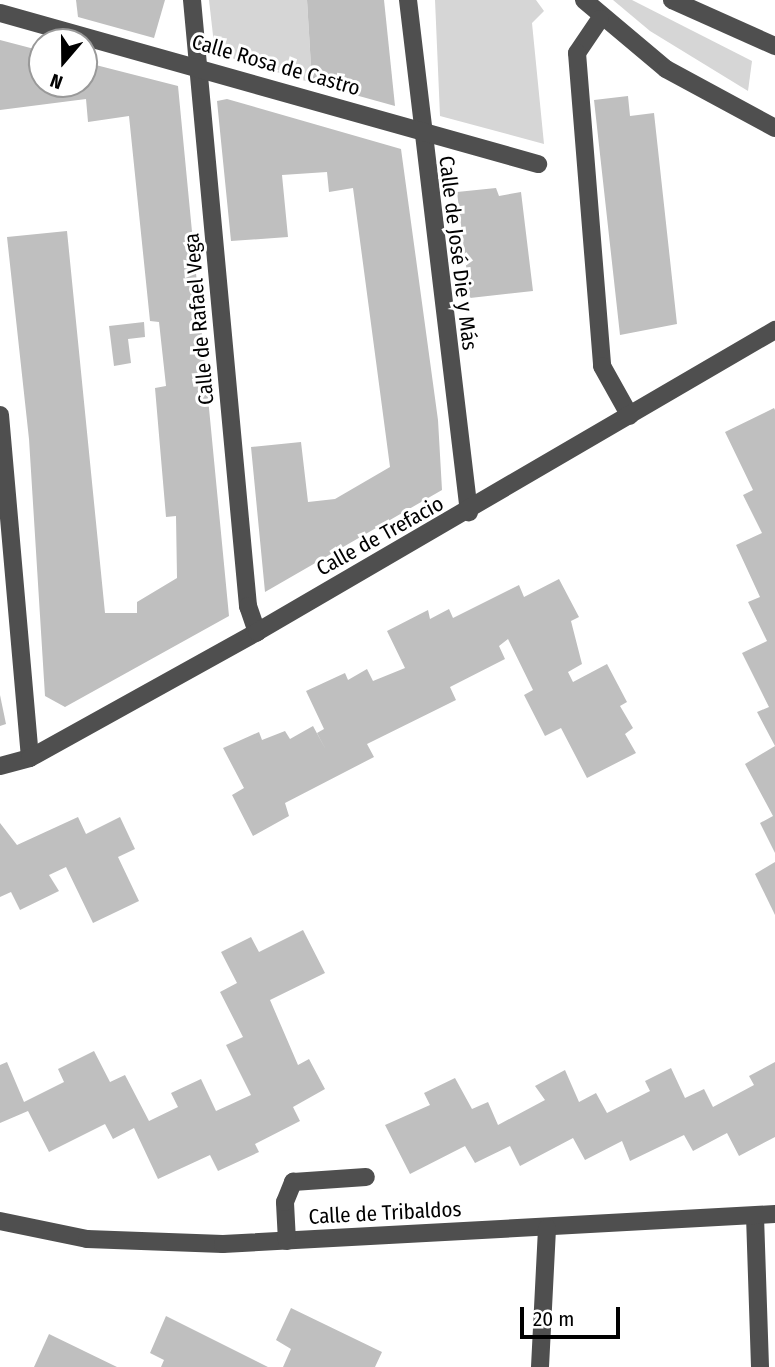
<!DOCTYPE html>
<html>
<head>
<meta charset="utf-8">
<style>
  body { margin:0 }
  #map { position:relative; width:775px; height:1367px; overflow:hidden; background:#fff; font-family:"Fira Sans Condensed",sans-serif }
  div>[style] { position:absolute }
  .green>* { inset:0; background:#d6d6d6 }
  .building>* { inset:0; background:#bfbfbf }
  .minor>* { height:18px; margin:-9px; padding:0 9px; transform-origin:9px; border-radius:9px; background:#4f4f4f }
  span { translate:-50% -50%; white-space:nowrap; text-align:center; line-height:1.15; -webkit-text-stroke:6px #fff; paint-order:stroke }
  .street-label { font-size:21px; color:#000 }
  .north { position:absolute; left:28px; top:28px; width:70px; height:70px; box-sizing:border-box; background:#fff; border:2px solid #999; border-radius:50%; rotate:200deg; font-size:19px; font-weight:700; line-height:28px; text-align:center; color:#000 }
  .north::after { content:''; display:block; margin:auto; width:24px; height:32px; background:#000; clip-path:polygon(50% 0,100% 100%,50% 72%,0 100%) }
  .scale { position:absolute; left:520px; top:1307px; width:100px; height:32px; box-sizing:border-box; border:4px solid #000; border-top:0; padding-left:9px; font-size:21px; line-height:24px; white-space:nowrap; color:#000; -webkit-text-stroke:5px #fff; paint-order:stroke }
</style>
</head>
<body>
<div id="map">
  <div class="green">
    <div style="clip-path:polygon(209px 0,307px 0,312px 83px,215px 53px)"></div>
    <div style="clip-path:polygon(435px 0,536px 0,544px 11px,532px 23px,544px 144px,440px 116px)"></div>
    <div style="clip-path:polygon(613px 0,632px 0,752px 61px,748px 91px,650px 31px)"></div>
  </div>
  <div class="building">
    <div style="clip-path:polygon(76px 0,165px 0,154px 38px,78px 17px)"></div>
    <div style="clip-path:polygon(307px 0,384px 0,395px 106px,312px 83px)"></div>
    <div style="clip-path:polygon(0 40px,42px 51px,42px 84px,84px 84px,84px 62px,178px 86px,229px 616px,65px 707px,45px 696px,29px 439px,7px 237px,67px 231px,105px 613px,137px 613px,137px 602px,177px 578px,176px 516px,166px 517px,155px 388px,166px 386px,159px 322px,150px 321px,129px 116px,88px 122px,86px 99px,0 110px)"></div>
    <div style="clip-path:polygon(628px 96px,630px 116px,654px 113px,677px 324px,620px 335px,594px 100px)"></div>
    <div style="clip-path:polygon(227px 99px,401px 149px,438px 420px,442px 490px,265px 592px,251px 447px,301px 442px,308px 502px,335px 499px,390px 467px,353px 188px,329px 192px,327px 172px,282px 175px,288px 237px,231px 241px,217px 101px)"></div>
    <div style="clip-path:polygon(496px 188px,499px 196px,521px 192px,533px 291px,470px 298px,457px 192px)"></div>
    <div style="clip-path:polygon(144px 322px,145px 337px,128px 339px,131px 363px,114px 366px,109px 326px)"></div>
    <div style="clip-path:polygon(774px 408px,775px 410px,775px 853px,760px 823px,773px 816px,745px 764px,775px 746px,757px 712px,769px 707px,742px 653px,767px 641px,748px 602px,760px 597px,736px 545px,762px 533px,743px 495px,753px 490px,725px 432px)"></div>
    <div style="clip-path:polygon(559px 579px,579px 617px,571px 621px,582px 664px,568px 672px,573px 682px,607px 664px,627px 702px,620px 706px,633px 728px,625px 734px,636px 753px,587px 778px,561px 728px,545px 736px,524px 695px,533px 690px,508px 639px,499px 646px,505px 659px,450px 687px,456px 700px,367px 744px,374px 757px,285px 803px,289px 816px,253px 836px,232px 795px,244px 788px,223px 748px,259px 732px,262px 740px,285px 731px,290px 739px,313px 726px,326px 750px,317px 733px,324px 729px,306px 691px,345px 673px,348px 680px,367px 669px,373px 681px,405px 668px,387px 631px,428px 610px,430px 619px,449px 609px,453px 618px,519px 585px,524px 597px)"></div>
    <div style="clip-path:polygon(0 695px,6px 724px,0 726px)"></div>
    <div style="clip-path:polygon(78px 817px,86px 834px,120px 817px,135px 849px,118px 857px,139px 901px,93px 923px,66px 867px,49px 875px,59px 891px,20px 910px,11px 892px,0 897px,0 823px,17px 845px)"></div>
    <div style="clip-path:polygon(775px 862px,775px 915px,755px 874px)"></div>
    <div style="clip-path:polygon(303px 930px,325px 973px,270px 1000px,298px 1065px,309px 1059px,325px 1089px,293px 1107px,300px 1121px,255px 1144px,259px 1152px,218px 1171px,210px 1155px,158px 1179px,134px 1128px,113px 1139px,105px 1124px,49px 1152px,28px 1111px,0 1123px,0 1065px,7px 1062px,24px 1102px,64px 1082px,58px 1069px,94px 1051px,110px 1082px,125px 1075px,149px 1121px,178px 1107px,171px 1093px,201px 1079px,216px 1111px,251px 1095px,226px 1045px,243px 1037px,220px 992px,237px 983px,221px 952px,251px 937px,259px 952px)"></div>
    <div style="clip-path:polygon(775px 1062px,775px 1137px,739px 1156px,727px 1133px,693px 1151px,684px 1135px,630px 1161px,622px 1141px,585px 1160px,573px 1138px,520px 1166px,510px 1146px,475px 1163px,465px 1146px,410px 1174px,385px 1125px,430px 1105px,424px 1093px,455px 1078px,472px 1109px,488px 1102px,498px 1125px,545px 1100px,535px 1086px,565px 1070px,579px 1102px,596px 1093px,607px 1113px,650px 1091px,645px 1081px,671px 1068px,685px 1098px,704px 1089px,713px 1107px,754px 1085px,749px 1076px)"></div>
    <div style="clip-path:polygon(291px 1308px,382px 1352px,375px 1367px,283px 1367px,291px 1349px,276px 1340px)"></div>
    <div style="clip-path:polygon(166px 1316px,268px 1367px,161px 1367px,164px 1360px,150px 1353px)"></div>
    <div style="clip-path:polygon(49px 1334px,117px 1367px,34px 1367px)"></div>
  </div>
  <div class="minor">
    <div style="left:192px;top:0;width:609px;rotate:84.72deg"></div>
    <div style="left:248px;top:606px;width:28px;rotate:71deg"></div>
    <div style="left:408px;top:0;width:516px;rotate:83.21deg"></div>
    <div style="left:584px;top:0;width:107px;rotate:40.1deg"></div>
    <div style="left:666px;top:69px;width:124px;rotate:28.4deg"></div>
    <div style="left:672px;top:0;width:113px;rotate:24.1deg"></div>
    <div style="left:0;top:13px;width:559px;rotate:15.68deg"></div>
    <div style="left:600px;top:19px;width:41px;rotate:124.1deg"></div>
    <div style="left:577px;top:53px;width:314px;rotate:85.4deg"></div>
    <div style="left:602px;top:366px;width:57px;rotate:60.8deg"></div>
    <div style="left:0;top:415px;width:344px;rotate:85deg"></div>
    <div style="left:0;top:766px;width:31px;rotate:-15deg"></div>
    <div style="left:30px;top:758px;width:260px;rotate:-29deg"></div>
    <div style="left:257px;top:632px;width:600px;rotate:-30.24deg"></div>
    <div style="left:755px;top:1216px;width:151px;rotate:88.1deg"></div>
    <div style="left:0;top:1221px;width:89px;rotate:11.7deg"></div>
    <div style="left:87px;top:1239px;width:136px;rotate:2.1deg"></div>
    <div style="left:223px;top:1244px;width:553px;rotate:-3.11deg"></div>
    <div style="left:287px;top:1241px;width:39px;rotate:-93deg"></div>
    <div style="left:285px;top:1202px;width:22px;rotate:-68deg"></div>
    <div style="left:293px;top:1182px;width:73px;rotate:-3.9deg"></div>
    <div style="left:540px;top:1367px;width:139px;rotate:-87.1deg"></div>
  </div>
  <div class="street-label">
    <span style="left:276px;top:65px;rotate:16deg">Calle Rosa de Castro</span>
    <span style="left:458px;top:253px;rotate:83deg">Calle de José Die y Más</span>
    <span style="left:199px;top:319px;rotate:-95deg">Calle de Rafael Vega</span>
    <span style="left:380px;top:536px;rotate:-29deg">Calle de Trefacio</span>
    <span style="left:385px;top:1213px;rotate:-3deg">Calle de Tribaldos</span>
  </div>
  <div class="north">N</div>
  <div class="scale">20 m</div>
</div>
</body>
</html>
